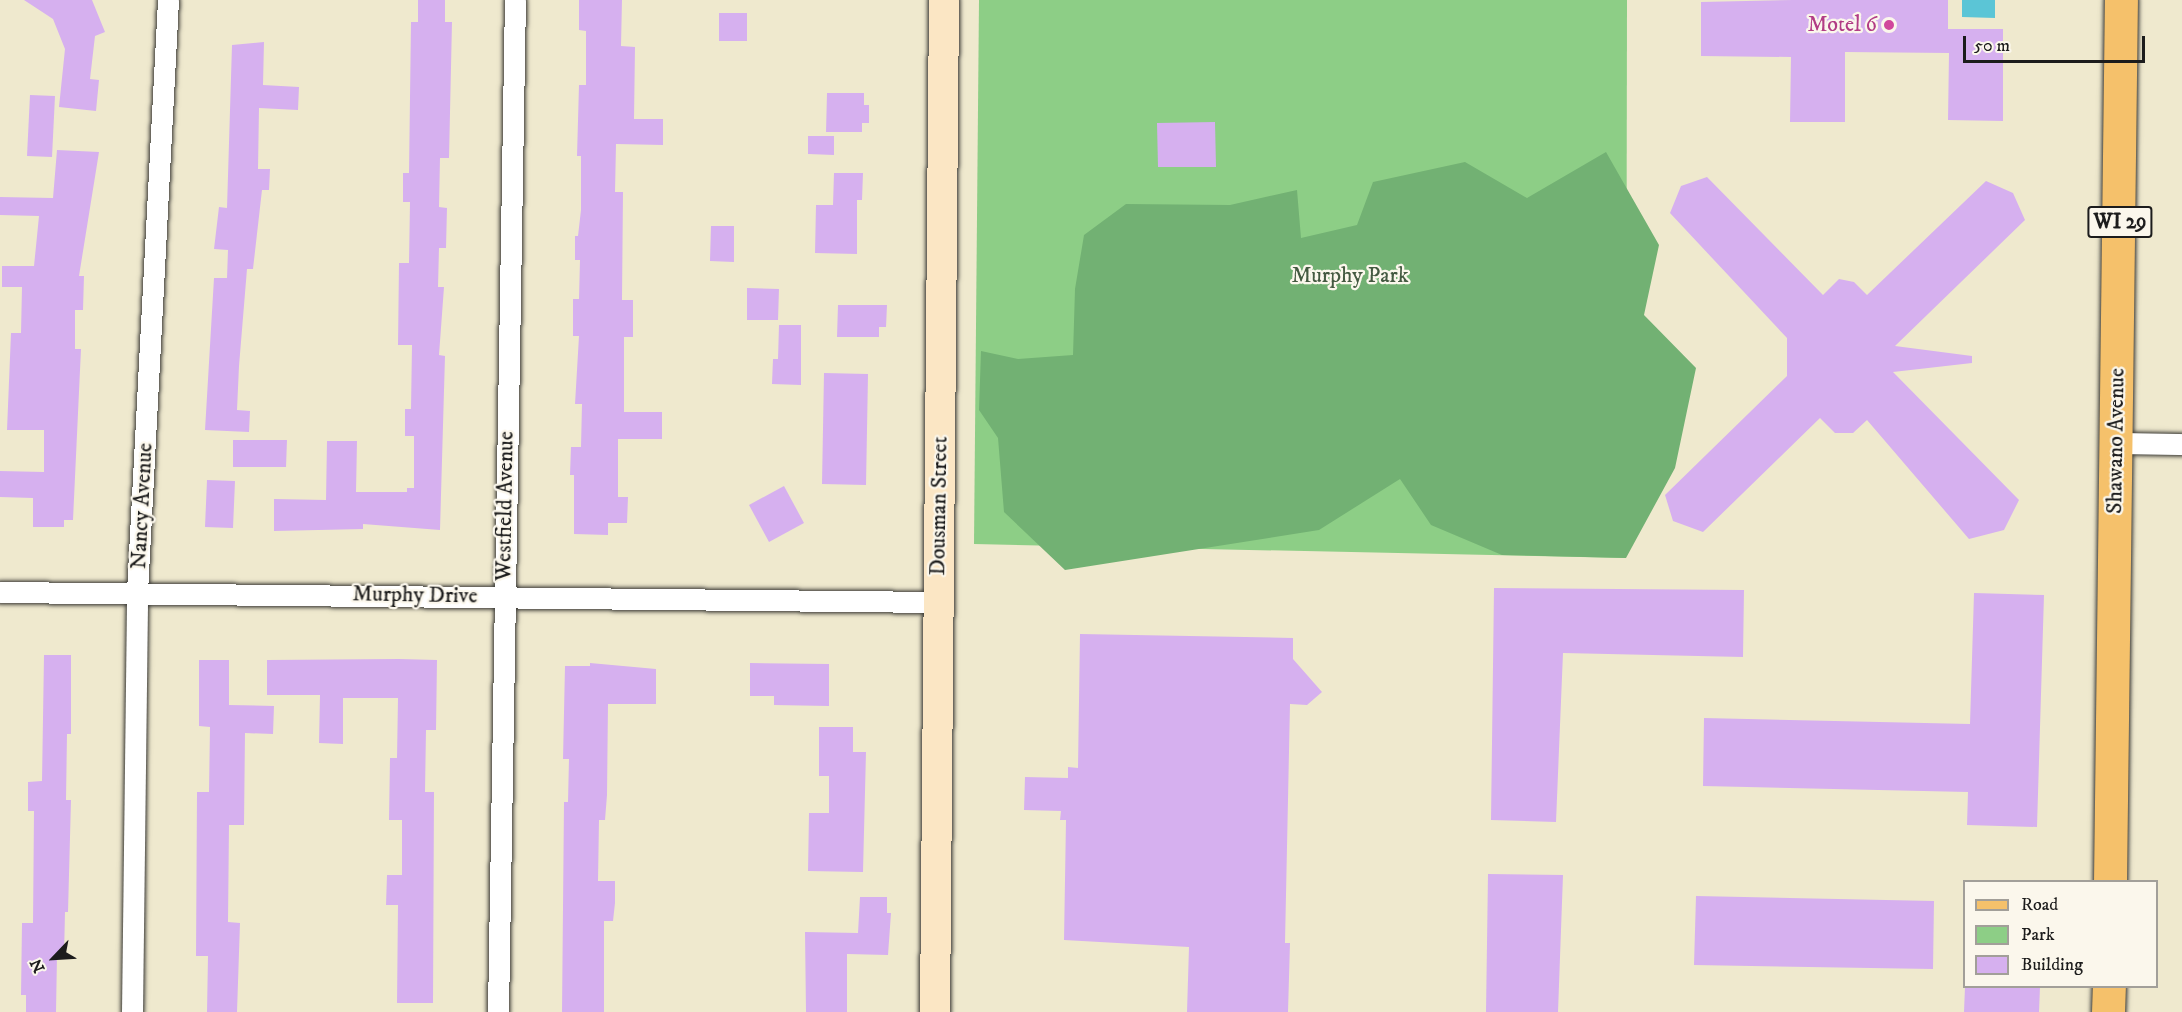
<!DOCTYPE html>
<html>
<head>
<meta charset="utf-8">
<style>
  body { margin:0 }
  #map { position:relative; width:2182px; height:1012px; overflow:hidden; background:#efe9ce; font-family:"IM FELL DW Pica",serif }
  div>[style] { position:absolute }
  .green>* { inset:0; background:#8dce86 }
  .forest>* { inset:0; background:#72b173 }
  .water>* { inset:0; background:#5bc5d6 }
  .building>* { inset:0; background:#d6b0ef }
  .roads { filter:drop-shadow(0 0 2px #3c3b37) drop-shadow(0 0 2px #3c3b37) }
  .street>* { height:21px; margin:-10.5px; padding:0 10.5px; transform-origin:10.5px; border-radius:10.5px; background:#fff }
  .secondary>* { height:30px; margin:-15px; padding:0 15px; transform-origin:15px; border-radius:15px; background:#fbe6c4 }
  .primary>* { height:33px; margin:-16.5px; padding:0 16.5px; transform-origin:16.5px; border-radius:16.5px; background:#f5c16b }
  .dots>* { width:16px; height:16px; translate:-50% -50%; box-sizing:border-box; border:3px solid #fbf7ec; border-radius:50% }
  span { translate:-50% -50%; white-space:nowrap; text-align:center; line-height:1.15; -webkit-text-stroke:4.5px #fbf7ec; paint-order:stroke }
  .shield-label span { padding:2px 4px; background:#fbf7ec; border:2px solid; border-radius:4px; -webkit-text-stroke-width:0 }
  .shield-label { font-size:21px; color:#1c1c1c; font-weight:700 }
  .hotel-label { font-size:22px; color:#b23c85 }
  .right { translate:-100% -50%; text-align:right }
  .park-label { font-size:22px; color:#445a41 }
  .street-label { font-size:22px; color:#1c1c1c }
  .legend { position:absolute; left:1963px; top:880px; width:195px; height:108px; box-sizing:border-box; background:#fbf7ec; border:2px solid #a29f99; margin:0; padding:8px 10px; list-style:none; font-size:18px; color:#1c1c1c }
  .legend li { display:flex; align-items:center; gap:12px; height:30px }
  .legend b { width:30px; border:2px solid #a29f99 }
  .north { position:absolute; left:24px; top:928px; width:60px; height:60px; -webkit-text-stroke:4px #fbf7ec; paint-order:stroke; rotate:245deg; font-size:16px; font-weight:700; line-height:24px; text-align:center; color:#1c1c1c }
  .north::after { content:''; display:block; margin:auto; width:21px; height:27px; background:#1c1c1c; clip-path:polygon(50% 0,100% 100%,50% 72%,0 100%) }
  .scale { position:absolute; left:1963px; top:36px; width:182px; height:27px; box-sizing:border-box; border:3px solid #1c1c1c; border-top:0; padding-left:8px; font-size:18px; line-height:21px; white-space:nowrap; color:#1c1c1c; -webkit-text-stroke:4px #fbf7ec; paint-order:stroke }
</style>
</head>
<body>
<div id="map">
  <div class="green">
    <div style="clip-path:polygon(979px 0,1627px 0,1626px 558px,974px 544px)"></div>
  </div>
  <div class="forest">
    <div style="clip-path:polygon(1606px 152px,1659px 245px,1644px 315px,1696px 368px,1675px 468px,1626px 558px,1502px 555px,1431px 525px,1400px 479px,1319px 530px,1065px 570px,1004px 512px,998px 438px,979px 410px,981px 351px,1018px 359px,1073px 355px,1075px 289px,1084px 235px,1126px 204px,1230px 205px,1297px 190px,1301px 238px,1357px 225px,1373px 182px,1465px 162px,1527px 198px)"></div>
  </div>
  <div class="water">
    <div style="clip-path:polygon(1962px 0,1995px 0,1995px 18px,1962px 17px)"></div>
  </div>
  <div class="building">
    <div style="clip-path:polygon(24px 0,92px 0,105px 32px,95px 36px,90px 79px,99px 80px,96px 111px,59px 107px,65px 49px,53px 19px)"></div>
    <div style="clip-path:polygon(418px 0,445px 0,445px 22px,452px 22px,449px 158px,440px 158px,439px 207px,447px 208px,446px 248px,439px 248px,438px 287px,444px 287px,439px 355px,445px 356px,440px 530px,363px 524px,363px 529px,274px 531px,274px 499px,326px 500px,327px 441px,357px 441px,356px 492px,407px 492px,407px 488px,414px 488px,414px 436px,405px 436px,405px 409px,411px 409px,412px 345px,398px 345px,399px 263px,409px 263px,410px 202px,403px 202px,403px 173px,409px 173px,411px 22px,418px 22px)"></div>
    <div style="clip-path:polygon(579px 0,622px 0,621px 46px,635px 47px,634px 119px,663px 119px,663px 145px,616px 144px,615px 192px,623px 192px,622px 300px,633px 300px,633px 337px,624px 337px,624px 412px,662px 412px,662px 439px,618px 439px,618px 497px,628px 497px,627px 523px,608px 523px,608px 535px,574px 534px,574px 475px,570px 475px,571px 447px,581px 447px,582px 404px,575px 404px,579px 336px,573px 336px,573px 299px,579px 299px,580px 260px,575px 260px,575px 236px,578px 236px,581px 210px,581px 156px,577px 156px,579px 85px,586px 85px,586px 31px,579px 30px)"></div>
    <div style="clip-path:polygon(1793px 0,1948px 0,1948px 29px,2003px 29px,2003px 121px,1948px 120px,1949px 53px,1845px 52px,1845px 122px,1790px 122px,1791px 57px,1701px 56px,1701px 2px)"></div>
    <div style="clip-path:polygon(719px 13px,747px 13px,747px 41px,719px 41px)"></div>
    <div style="clip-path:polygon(264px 42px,263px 85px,299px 87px,298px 110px,259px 108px,258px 169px,270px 169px,269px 190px,262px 190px,253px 269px,247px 269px,239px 366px,237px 410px,250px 411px,249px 432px,205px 430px,214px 278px,227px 278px,228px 250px,214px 249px,219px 207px,227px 208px,232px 45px)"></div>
    <div style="clip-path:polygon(827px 93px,864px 93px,864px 105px,869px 105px,869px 123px,862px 123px,862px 132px,826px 132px)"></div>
    <div style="clip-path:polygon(30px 95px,55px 96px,52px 157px,27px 156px)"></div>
    <div style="clip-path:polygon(1215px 122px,1216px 167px,1158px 167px,1157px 123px)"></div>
    <div style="clip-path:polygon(808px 136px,834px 136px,834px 155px,808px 154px)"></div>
    <div style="clip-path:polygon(57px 150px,99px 152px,79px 276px,84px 276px,83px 310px,75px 310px,75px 349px,81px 349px,73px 520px,64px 520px,64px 527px,33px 527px,33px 498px,0 497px,0 471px,44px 472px,44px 430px,7px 430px,11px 333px,21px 333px,22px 287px,2px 287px,2px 266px,34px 266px,39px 216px,0 215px,0 197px,53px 198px)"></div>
    <div style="clip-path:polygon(834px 173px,863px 173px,862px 200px,857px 200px,857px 254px,815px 253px,816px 205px,833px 205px)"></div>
    <div style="clip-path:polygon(1707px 177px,1823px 295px,1839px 279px,1854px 282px,1867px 295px,1986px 181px,2013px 193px,2025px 220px,1895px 346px,1972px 356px,1972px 363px,1893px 372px,2019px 500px,2004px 530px,1969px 539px,1867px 420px,1853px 433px,1835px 433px,1820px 418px,1703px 532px,1673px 521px,1665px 495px,1787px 376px,1787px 338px,1670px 213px,1681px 186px)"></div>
    <div style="clip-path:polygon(711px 226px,734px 226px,734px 262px,710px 261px)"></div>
    <div style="clip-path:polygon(747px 288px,779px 289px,778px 320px,747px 320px)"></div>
    <div style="clip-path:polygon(838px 305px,887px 305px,886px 327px,879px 327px,879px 337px,837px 337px)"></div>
    <div style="clip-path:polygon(779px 325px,801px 325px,801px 385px,772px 384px,773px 359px,778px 359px)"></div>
    <div style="clip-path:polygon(824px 373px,868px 374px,866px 485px,822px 484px)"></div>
    <div style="clip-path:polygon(233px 440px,287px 440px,286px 467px,233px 467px)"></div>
    <div style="clip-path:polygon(207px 480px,235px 481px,233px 528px,205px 527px)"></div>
    <div style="clip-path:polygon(784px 486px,804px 523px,769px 542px,749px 505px)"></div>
    <div style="clip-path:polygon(1494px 588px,1744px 590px,1743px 657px,1563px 653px,1556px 822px,1491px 820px)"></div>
    <div style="clip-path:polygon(1974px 593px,2044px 595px,2037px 827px,1967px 825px,1968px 792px,1703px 786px,1704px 718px,1970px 724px)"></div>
    <div style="clip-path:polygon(1080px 634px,1293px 638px,1293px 659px,1322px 692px,1307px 705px,1290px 704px,1285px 943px,1290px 943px,1288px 1012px,1187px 1012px,1189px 947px,1064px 940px,1066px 820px,1060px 820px,1061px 811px,1024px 810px,1025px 777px,1068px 778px,1068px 767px,1078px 768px)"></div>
    <div style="clip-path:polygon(44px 655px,71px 655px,71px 734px,67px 734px,66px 800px,71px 800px,68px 912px,65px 912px,64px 956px,57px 956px,56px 1012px,26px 1012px,26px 995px,21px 995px,22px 923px,33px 923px,34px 811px,28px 811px,28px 782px,42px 781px)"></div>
    <div style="clip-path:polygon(399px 659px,437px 660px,436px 730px,426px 730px,425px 792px,434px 792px,433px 1003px,397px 1003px,398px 905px,386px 905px,387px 875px,402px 875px,402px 820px,389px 820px,390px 758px,397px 758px,398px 698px,343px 698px,343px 744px,319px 743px,320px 695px,267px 695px,267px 660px)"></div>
    <div style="clip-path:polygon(199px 660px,229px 660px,229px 705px,274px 706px,273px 734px,245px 733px,244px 825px,229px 825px,228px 922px,240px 923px,237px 1012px,207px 1012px,208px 956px,196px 956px,197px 792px,209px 792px,210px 727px,199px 726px)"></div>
    <div style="clip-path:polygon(590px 663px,656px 669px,656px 704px,608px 704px,607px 795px,605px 820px,599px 820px,598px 881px,615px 881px,615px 903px,613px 921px,604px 921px,604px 1012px,562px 1012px,564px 802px,568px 802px,569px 759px,563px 759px,565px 666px,590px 666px)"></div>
    <div style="clip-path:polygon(750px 663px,829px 664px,829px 706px,774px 705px,774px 696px,750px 696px)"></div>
    <div style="clip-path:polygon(819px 727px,853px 727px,853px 752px,866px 752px,863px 872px,808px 871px,809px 813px,829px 813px,829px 776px,819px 776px)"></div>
    <div style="clip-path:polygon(1488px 874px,1563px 875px,1558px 1012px,1486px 1012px)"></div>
    <div style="clip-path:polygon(1696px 896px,1934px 901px,1933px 969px,1694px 965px)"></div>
    <div style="clip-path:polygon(860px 897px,887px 897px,887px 913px,891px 913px,888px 955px,847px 954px,847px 1012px,806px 1012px,805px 932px,858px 933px)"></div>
    <div style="clip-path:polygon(1965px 987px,2040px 987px,2039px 1012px,1964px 1012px)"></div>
  </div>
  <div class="roads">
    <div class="street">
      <div style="left:2116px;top:443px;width:66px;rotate:0.9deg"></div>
      <div style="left:0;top:592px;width:938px;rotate:0.61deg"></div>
      <div style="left:132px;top:1012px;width:420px;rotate:-89.3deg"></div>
      <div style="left:137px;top:592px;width:593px;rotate:-87deg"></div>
      <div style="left:498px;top:1012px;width:1012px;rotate:-89.04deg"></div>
    </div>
    <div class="secondary">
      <div style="left:935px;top:1012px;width:1012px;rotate:-89.49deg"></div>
    </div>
    <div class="primary">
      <div style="left:2110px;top:882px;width:882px;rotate:-89.29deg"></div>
      <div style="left:2108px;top:1012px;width:26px;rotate:-88deg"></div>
    </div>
  </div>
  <div class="dots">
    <div style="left:1889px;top:25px;background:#d1479c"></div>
  </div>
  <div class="shield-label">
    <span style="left:2120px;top:222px">WI 29</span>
  </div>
  <div class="hotel-label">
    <span class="right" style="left:1877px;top:25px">Motel 6</span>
  </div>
  <div class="park-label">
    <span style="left:1350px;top:276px">Murphy Park</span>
  </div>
  <div class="street-label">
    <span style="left:2116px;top:441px;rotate:-89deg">Shawano Avenue</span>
    <span style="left:142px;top:506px;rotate:-87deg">Nancy Avenue</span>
    <span style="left:505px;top:506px;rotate:-89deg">Westfield Avenue</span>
    <span style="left:939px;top:506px;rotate:-89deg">Dousman Street</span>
    <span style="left:415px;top:595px;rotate:1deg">Murphy Drive</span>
  </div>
  <ul class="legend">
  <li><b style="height:8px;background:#f5c16b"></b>Road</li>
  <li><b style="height:16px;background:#8dce86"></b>Park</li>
  <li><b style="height:16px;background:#d6b0ef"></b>Building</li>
  </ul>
  <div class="north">N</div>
  <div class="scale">50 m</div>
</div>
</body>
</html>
